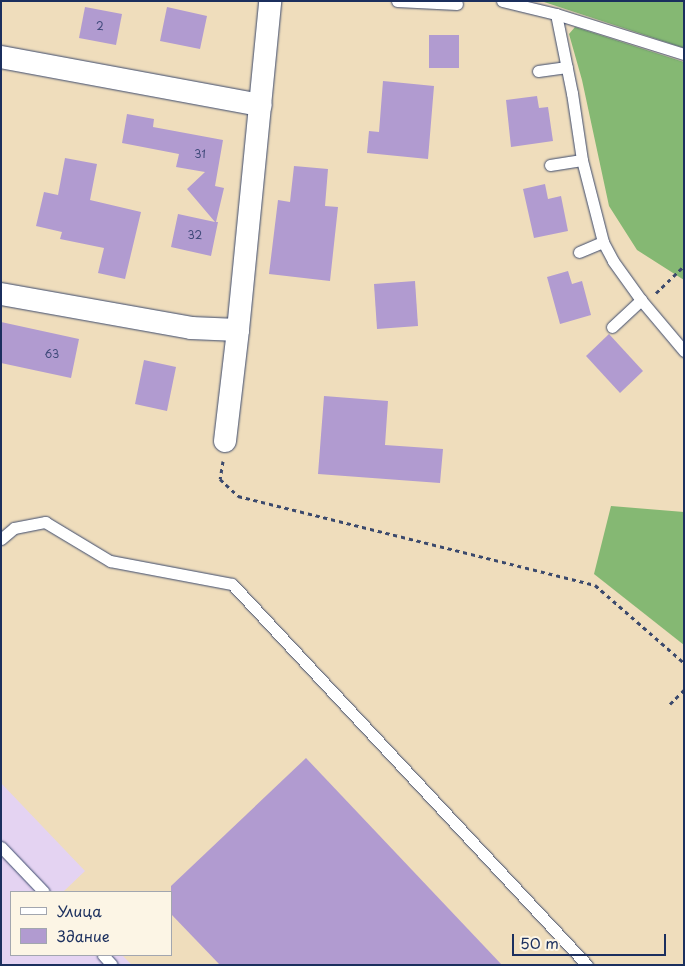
<!DOCTYPE html>
<html>
<head>
<meta charset="utf-8">
<style>
  body { margin:0 }
  #map { position:relative; width:685px; height:966px; overflow:hidden; background:#efddbc; font-family:"Playpen Sans",sans-serif }
  div>[style] { position:absolute }
  .built>* { inset:0; background:#e4d3f2 }
  .forest>* { inset:0; background:#85b873 }
  .building>* { inset:0; background:#b19bd0 }
  .path>* { height:3px; margin-top:-1.5px; transform-origin:0; background:repeating-linear-gradient(90deg,#3b496c 0 4px,transparent 0 8px) }
  .roads { filter:drop-shadow(0 0 1px #3b496c) drop-shadow(0 0 1px #3b496c) }
  .lane>* { height:11px; margin:-5.5px; padding:0 5.5px; transform-origin:5.5px; border-radius:5.5px; background:#fff }
  .street>* { height:22px; margin:-11px; padding:0 11px; transform-origin:11px; border-radius:11px; background:#fff }
  span { translate:-50% -50%; white-space:nowrap; text-align:center; line-height:1.15; -webkit-text-stroke:4px #fcf5e5; paint-order:stroke }
  .number-label { font-size:11px; color:#404a7a }
  .number-label span { -webkit-text-stroke-width:0 }
  .frame { position:absolute; inset:0; border:2px solid #1b2f5e; pointer-events:none }
  .legend { position:absolute; left:10px; top:891px; width:162px; height:65px; box-sizing:border-box; background:#fcf5e5; border:1px solid #a2a6af; margin:0; padding:6px 9px; list-style:none; font-size:15px; color:#1b2f5e }
  .legend li { display:flex; align-items:center; gap:10px; height:25px }
  .legend b { width:25px; border:1px solid #a2a6af }
  .scale { position:absolute; left:512px; top:934px; width:154px; height:22px; box-sizing:border-box; border:2px solid #1b2f5e; border-top:0; padding-left:6px; font-size:15px; line-height:18px; white-space:nowrap; color:#1b2f5e; -webkit-text-stroke:4px #fcf5e5; paint-order:stroke }
</style>
</head>
<body>
<div id="map">
  <div class="built">
    <div style="clip-path:polygon(1px 783px,85px 871px,63px 892px,11px 892px,11px 955px,122px 955px,132px 965px,1px 965px)"></div>
  </div>
  <div class="forest">
    <div style="clip-path:polygon(541px 1px,684px 1px,684px 48px)"></div>
    <div style="clip-path:polygon(575px 27px,684px 62px,684px 280px,637px 250px,609px 206px,582px 80px,569px 34px)"></div>
    <div style="clip-path:polygon(611px 506px,684px 512px,684px 645px,594px 574px)"></div>
  </div>
  <div class="building">
    <div style="clip-path:polygon(85px 7px,122px 14px,116px 45px,79px 38px)"></div>
    <div style="clip-path:polygon(167px 7px,207px 16px,200px 49px,160px 41px)"></div>
    <div style="clip-path:polygon(429px 35px,459px 35px,459px 68px,429px 68px)"></div>
    <div style="clip-path:polygon(383px 81px,434px 86px,428px 159px,367px 153px,369px 131px,379px 132px)"></div>
    <div style="clip-path:polygon(537px 96px,539px 108px,548px 107px,553px 141px,511px 147px,506px 100px)"></div>
    <div style="clip-path:polygon(127px 114px,154px 119px,153px 127px,223px 140px,215px 186px,224px 188px,216px 222px,218px 222px,211px 256px,171px 247px,178px 214px,215px 222px,187px 189px,205px 172px,176px 167px,179px 154px,122px 143px)"></div>
    <div style="clip-path:polygon(65px 158px,97px 164px,90px 200px,141px 212px,125px 279px,98px 273px,104px 248px,60px 239px,62px 232px,36px 226px,44px 192px,58px 195px)"></div>
    <div style="clip-path:polygon(294px 166px,328px 169px,325px 206px,338px 207px,330px 281px,269px 274px,278px 200px,290px 202px)"></div>
    <div style="clip-path:polygon(545px 184px,548px 199px,561px 196px,568px 231px,534px 238px,523px 189px)"></div>
    <div style="clip-path:polygon(568px 271px,572px 284px,582px 281px,591px 315px,560px 324px,547px 277px)"></div>
    <div style="clip-path:polygon(415px 281px,418px 326px,377px 329px,374px 284px)"></div>
    <div style="clip-path:polygon(1px 322px,79px 339px,71px 378px,1px 363px)"></div>
    <div style="clip-path:polygon(609px 334px,643px 371px,620px 393px,586px 356px)"></div>
    <div style="clip-path:polygon(144px 360px,176px 367px,167px 411px,135px 404px)"></div>
    <div style="clip-path:polygon(324px 396px,388px 401px,385px 445px,443px 449px,440px 483px,318px 474px)"></div>
    <div style="clip-path:polygon(306px 758px,502px 965px,220px 965px,171px 914px,171px 886px)"></div>
  </div>
  <div class="path">
    <div style="left:656px;top:293px;width:39px;rotate:-44deg"></div>
    <div style="left:223px;top:461px;width:18px;rotate:99deg"></div>
    <div style="left:220px;top:479px;width:25px;rotate:43deg"></div>
    <div style="left:238px;top:496px;width:368px;rotate:14deg"></div>
    <div style="left:595px;top:585px;width:118px;rotate:41.2deg"></div>
    <div style="left:670px;top:704px;width:20px;rotate:-45deg"></div>
  </div>
  <div class="roads">
    <div class="lane">
      <div style="left:397px;top:1px;width:60px;rotate:2.9deg"></div>
      <div style="left:502px;top:1px;width:56px;rotate:13.5deg"></div>
      <div style="left:556px;top:14px;width:134px;rotate:17.4deg"></div>
      <div style="left:556px;top:14px;width:81px;rotate:78.6deg"></div>
      <div style="left:572px;top:93px;width:68px;rotate:81.5deg"></div>
      <div style="left:582px;top:160px;width:85px;rotate:75.6deg"></div>
      <div style="left:603px;top:242px;width:21px;rotate:62deg"></div>
      <div style="left:613px;top:261px;width:48px;rotate:54.3deg"></div>
      <div style="left:641px;top:300px;width:67px;rotate:49.9deg"></div>
      <div style="left:538px;top:71px;width:29px;rotate:-8deg"></div>
      <div style="left:550px;top:165px;width:32px;rotate:-9deg"></div>
      <div style="left:579px;top:252px;width:26px;rotate:-23deg"></div>
      <div style="left:612px;top:327px;width:40px;rotate:-43deg"></div>
      <div style="left:1px;top:539px;width:17px;rotate:-40deg"></div>
      <div style="left:14px;top:528px;width:32px;rotate:-11deg"></div>
      <div style="left:45px;top:522px;width:76px;rotate:31deg"></div>
      <div style="left:110px;top:561px;width:124px;rotate:10.7deg"></div>
      <div style="left:232px;top:584px;width:521px;rotate:47.02deg"></div>
      <div style="left:1px;top:847px;width:62px;rotate:46.3deg"></div>
      <div style="left:103px;top:955px;width:13px;rotate:48deg"></div>
    </div>
    <div class="street">
      <div style="left:1px;top:57px;width:264px;rotate:10.5deg"></div>
      <div style="left:1px;top:294px;width:193px;rotate:10.1deg"></div>
      <div style="left:191px;top:328px;width:47px;rotate:2.4deg"></div>
      <div style="left:238px;top:330px;width:331px;rotate:-84.4deg"></div>
      <div style="left:225px;top:441px;width:112px;rotate:-83.3deg"></div>
    </div>
  </div>
  <div class="number-label">
    <span style="left:100px;top:26px">2</span>
    <span style="left:200px;top:154px">31</span>
    <span style="left:195px;top:235px">32</span>
    <span style="left:52px;top:354px">63</span>
  </div>
  <div class="frame"></div>
  <ul class="legend">
  <li><b style="height:6px;background:#fff"></b>Улица</li>
  <li><b style="height:14px;background:#b19bd0"></b>Здание</li>
  </ul>
  <div class="scale">50 m</div>
</div>
</body>
</html>
